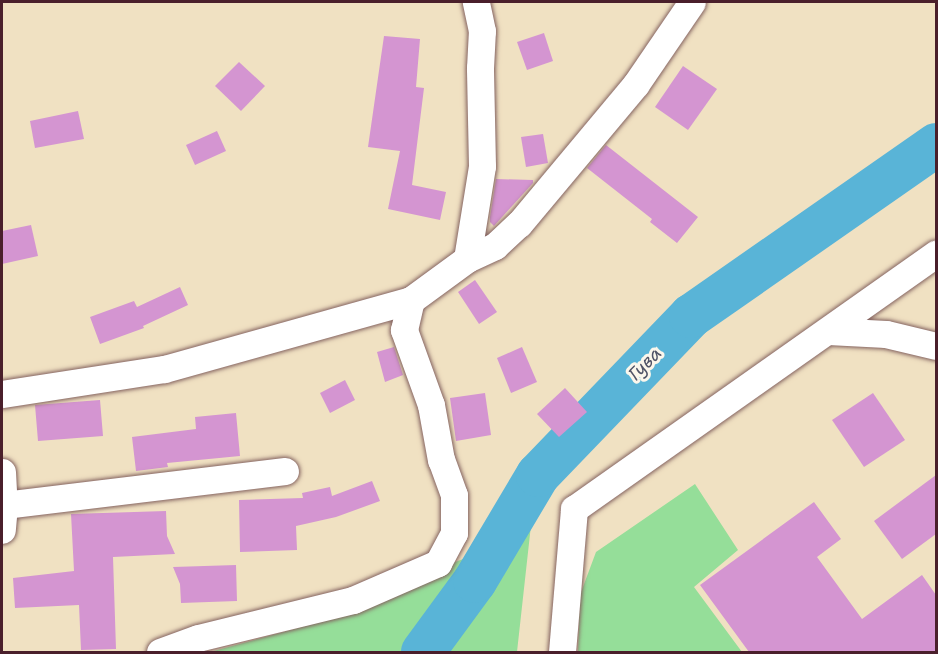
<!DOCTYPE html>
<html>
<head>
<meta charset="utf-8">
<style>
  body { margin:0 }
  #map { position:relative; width:938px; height:654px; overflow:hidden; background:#f0e1c2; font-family:"Shantell Sans",sans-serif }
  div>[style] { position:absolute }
  .green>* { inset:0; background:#95de99 }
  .river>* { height:44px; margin:-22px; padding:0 22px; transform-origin:22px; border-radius:22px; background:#59b4d7 }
  .building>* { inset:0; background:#d495d1 }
  .roads { filter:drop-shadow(0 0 2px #846360) drop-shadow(0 0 2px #846360) }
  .minor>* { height:27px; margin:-13.5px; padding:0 13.5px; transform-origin:13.5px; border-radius:13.5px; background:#fff }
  span { translate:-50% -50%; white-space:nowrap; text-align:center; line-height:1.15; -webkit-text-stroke:6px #fbf7ec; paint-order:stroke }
  .water-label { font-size:18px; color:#4f5367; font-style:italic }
  .frame { position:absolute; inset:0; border:3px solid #4a1f2b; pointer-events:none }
</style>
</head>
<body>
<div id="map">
  <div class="green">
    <div style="clip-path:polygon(695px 484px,738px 550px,694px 587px,742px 652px,578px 652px,580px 595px,596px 552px)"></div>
    <div style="clip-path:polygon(534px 498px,517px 652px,210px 652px,331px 619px,412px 578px,474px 555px)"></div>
  </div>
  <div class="river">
    <div style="left:423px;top:652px;width:88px;rotate:-53.8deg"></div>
    <div style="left:475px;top:581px;width:123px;rotate:-59.3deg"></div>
    <div style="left:538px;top:475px;width:221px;rotate:-46.1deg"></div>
    <div style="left:691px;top:316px;width:299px;rotate:-34.9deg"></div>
  </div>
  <div class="building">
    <div style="clip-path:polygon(544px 33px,553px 61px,527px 70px,517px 42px)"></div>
    <div style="clip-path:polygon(384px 36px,420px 39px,416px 87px,424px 88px,412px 185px,446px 192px,440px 220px,388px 209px,400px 151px,368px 147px)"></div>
    <div style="clip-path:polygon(239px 62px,265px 86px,241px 111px,215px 86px)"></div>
    <div style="clip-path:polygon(683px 66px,717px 89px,688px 130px,655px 107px)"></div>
    <div style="clip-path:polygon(78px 111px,84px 139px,35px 148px,30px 121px)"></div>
    <div style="clip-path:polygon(217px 131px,226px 151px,195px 165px,186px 145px)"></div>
    <div style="clip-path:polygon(543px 134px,548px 163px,526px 167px,521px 137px)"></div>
    <div style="clip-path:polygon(606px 145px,698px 217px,677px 243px,650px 222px,652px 219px,587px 168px)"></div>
    <div style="clip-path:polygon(496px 179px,533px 180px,533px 183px,494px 226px,490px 222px,490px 217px)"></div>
    <div style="clip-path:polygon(31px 225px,38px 256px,2px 264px,2px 231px)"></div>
    <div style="clip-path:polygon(475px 280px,497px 312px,479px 324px,458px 292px)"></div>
    <div style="clip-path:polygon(180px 287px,188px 305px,143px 326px,144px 328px,100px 344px,90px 317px,134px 301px,137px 307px)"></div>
    <div style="clip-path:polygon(394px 347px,403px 375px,385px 382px,377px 352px)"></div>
    <div style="clip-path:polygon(522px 347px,537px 382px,511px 393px,497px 358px)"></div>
    <div style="clip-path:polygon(345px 380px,355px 400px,330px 413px,320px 393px)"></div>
    <div style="clip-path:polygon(565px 388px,587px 412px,559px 437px,537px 414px)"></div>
    <div style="clip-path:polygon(485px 393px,491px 435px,456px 441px,450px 398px)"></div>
    <div style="clip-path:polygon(873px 393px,905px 440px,864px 467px,832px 420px)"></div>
    <div style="clip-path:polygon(100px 400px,103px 436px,38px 441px,35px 405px)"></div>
    <div style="clip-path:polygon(236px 413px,240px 456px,167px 463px,168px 467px,136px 471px,132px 437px,196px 429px,195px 417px)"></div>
    <div style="clip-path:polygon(936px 475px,936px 534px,902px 559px,874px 521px)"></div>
    <div style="clip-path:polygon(372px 481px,380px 501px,336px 517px,296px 526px,297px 550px,240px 552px,239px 500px,303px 498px,302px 493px,330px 487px,332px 496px)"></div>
    <div style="clip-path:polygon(814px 502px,841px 539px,817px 557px,862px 619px,922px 575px,936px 595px,936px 652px,749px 652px,700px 585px)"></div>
    <div style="clip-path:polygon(166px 511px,167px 536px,175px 554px,113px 557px,116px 649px,81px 650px,79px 605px,15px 608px,13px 578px,74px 571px,71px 514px)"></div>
    <div style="clip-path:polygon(236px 565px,237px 601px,181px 603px,180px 584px,173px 567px)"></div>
  </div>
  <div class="roads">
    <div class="minor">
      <div style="left:467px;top:259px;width:94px;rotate:-80.8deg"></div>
      <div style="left:482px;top:166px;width:98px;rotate:-91.2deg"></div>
      <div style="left:480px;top:68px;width:37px;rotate:-87deg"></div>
      <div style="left:482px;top:31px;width:30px;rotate:-102deg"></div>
      <div style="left:828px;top:331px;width:58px;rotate:3deg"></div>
      <div style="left:886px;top:334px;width:51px;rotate:13.5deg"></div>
      <div style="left:2px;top:394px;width:164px;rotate:-8.8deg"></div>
      <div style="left:164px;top:369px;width:256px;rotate:-15.6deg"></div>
      <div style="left:411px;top:300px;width:69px;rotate:-36.2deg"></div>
      <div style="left:467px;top:259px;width:31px;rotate:-25deg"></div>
      <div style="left:495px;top:246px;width:33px;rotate:-43deg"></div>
      <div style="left:519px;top:224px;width:182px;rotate:-50.1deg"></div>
      <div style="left:636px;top:84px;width:99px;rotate:-55.7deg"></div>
      <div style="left:2px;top:472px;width:33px;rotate:87deg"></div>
      <div style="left:4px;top:505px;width:25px;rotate:95deg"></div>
      <div style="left:4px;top:505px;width:283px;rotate:-6.9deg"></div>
      <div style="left:160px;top:652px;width:40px;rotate:-20.2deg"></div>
      <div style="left:198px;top:638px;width:160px;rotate:-13.8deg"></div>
      <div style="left:353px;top:600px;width:93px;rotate:-23.5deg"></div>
      <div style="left:438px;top:563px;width:34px;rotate:-62deg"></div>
      <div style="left:454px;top:533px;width:38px;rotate:-90deg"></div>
      <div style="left:454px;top:495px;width:37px;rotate:-110deg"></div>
      <div style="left:441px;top:460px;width:56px;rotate:-100.3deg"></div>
      <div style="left:431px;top:405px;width:80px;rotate:-109.8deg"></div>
      <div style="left:404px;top:330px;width:31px;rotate:-77deg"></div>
      <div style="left:562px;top:652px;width:144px;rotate:-85.2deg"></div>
      <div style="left:574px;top:509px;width:443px;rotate:-35.2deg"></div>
    </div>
  </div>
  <div class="water-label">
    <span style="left:645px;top:364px;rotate:-46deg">Гува</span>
  </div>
  <div class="frame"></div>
</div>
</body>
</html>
